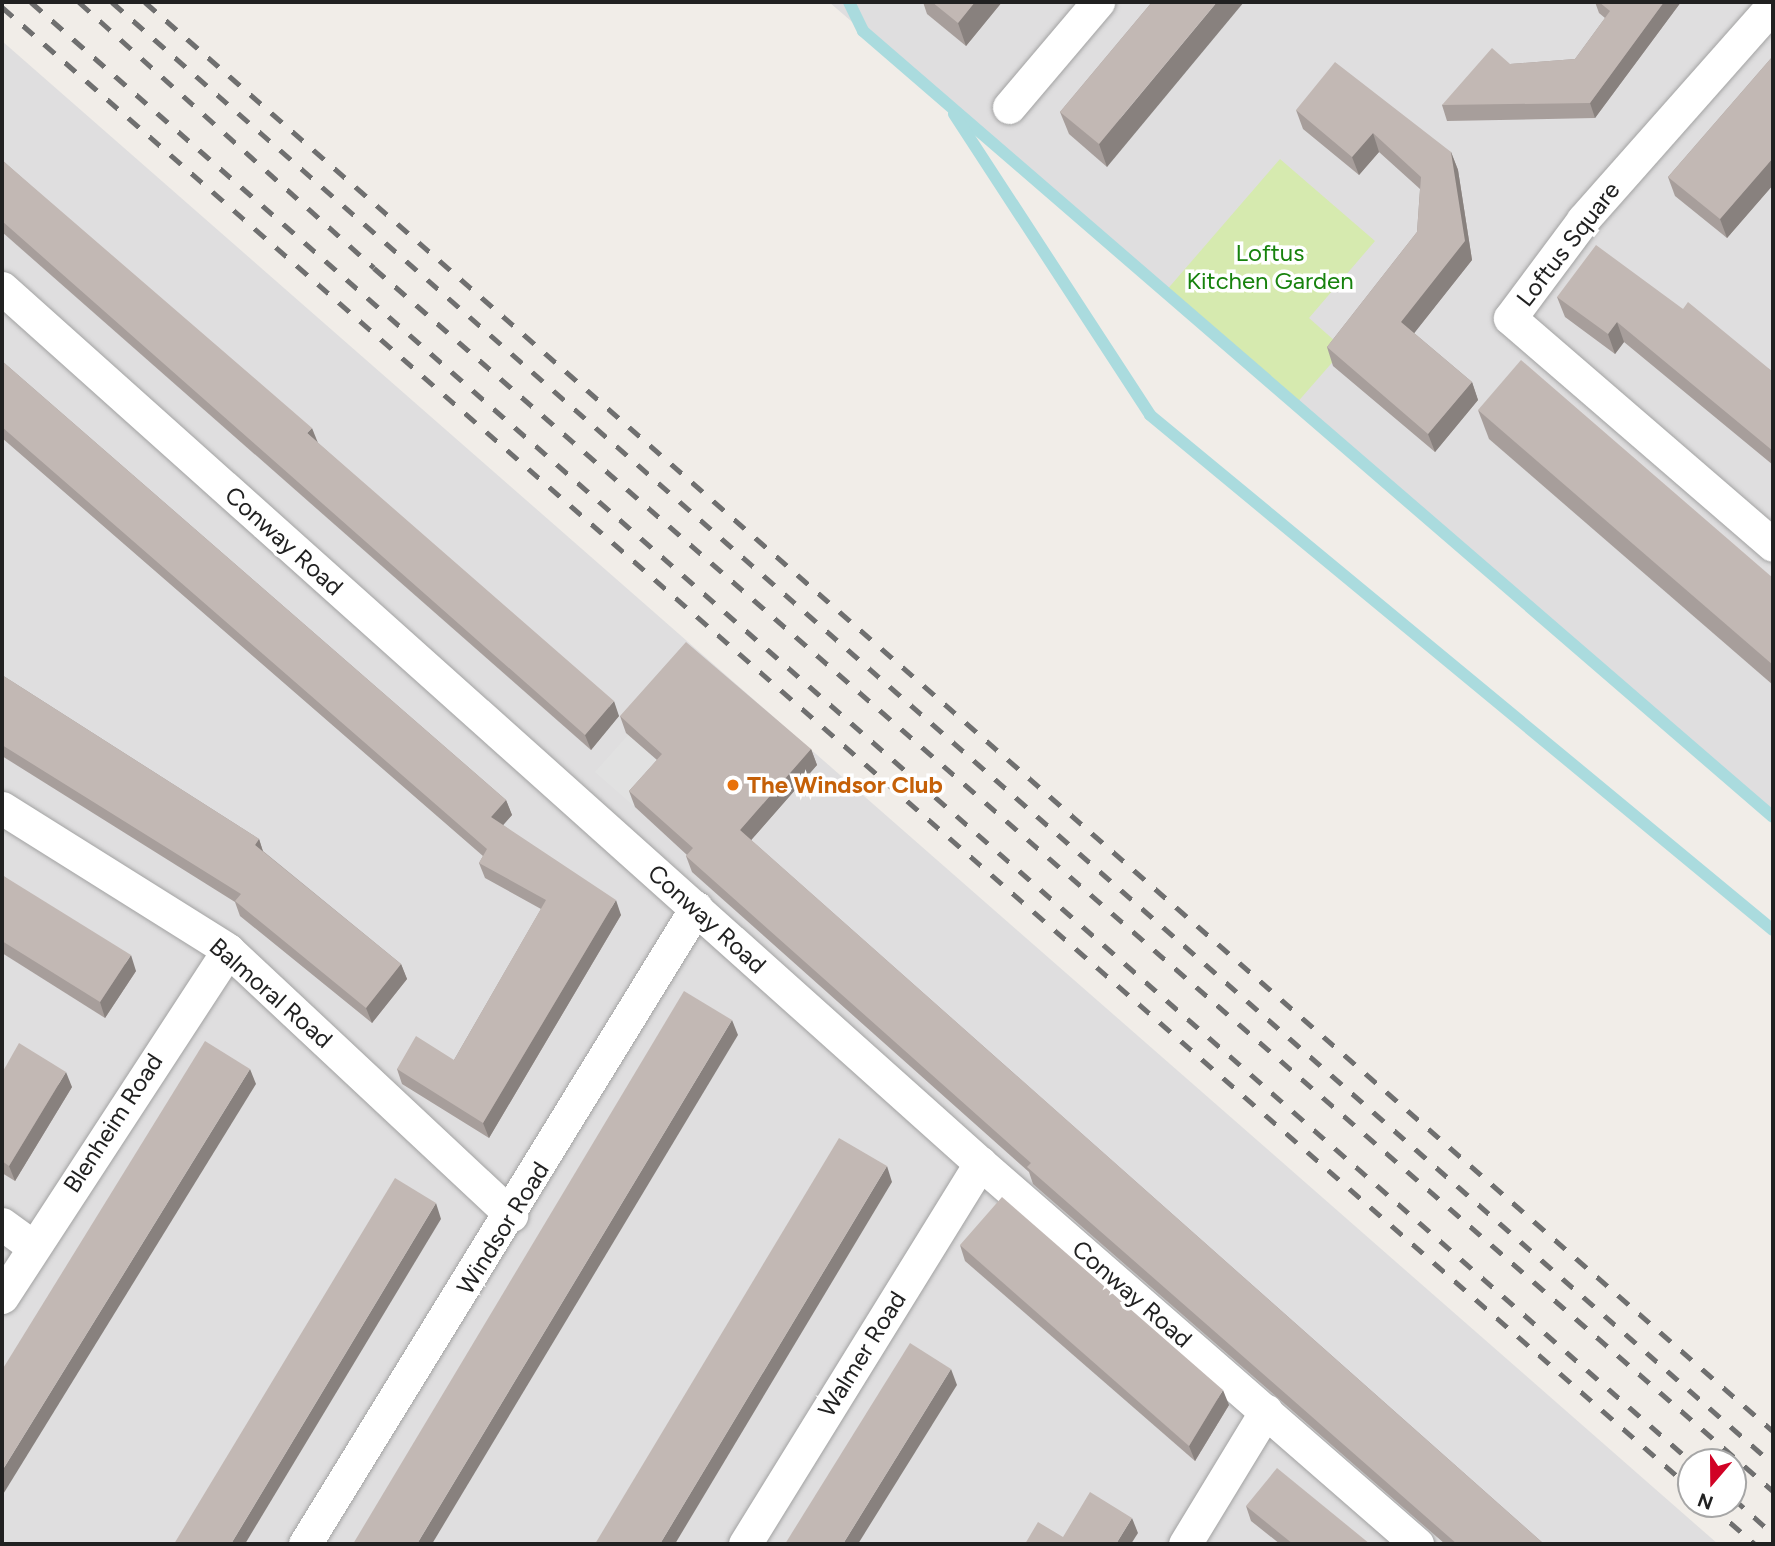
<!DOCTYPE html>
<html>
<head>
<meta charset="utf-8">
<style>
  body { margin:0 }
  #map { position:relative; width:1775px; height:1546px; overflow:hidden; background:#f1ede8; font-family:Figtree,sans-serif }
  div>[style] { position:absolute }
  .residential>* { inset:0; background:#dfdedf }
  .grass>* { inset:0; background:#d6eaaf }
  .parking>* { inset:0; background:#e1e1e1 }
  .stream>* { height:12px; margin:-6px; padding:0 6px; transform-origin:6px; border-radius:6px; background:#aadbde }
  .roads { filter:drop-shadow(0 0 2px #a2a2a2) drop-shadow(0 0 2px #a2a2a2) }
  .street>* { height:33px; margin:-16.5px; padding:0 16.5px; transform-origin:16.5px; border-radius:16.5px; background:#fff }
  .rail>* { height:5px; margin-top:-2.5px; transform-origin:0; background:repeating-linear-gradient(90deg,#6f6f6f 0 14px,transparent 0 28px) }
  .wall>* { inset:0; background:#a79e9b }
  .shaded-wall>* { inset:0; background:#88817e }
  .building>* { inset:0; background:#c2b8b4 }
  .dots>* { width:19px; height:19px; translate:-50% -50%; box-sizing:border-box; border:4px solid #fff; border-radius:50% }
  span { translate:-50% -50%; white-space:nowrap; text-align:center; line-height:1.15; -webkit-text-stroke:7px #fff; paint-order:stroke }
  .street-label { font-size:24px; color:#212121 }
  .park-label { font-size:24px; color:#17820d }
  .food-label { font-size:24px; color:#c56008; font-weight:700 }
  .left { translate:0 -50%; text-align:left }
  .frame { position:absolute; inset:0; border:4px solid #212121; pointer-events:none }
  .north { position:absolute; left:1677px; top:1448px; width:70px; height:70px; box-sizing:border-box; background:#fff; border:2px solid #a6a6a6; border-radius:50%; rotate:200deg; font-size:19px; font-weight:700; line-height:28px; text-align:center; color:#212121 }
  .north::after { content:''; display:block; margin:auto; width:24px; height:32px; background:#d10225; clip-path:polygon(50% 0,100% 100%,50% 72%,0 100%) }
</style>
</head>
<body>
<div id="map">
  <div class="residential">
    <div style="clip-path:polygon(829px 2px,1773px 2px,1773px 817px,1135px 266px)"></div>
    <div style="clip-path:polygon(2px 41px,1718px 1544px,2px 1544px)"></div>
  </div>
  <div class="grass">
    <div style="clip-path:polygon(1280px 159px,1375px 241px,1309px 318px,1344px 349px,1295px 405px,1165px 292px)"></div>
  </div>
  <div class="parking">
    <div style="clip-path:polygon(629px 734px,668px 770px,635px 807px,595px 772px)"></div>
  </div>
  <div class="stream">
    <div style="left:849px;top:2px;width:32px;rotate:64deg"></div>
    <div style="left:863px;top:31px;width:1202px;rotate:40.82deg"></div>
    <div style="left:954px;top:114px;width:359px;rotate:56.9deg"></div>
    <div style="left:1150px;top:415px;width:808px;rotate:39.58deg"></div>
  </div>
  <div class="roads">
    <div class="street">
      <div style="left:1773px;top:5px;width:287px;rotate:131.5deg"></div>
      <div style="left:1583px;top:220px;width:122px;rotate:126.7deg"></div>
      <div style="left:1510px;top:318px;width:347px;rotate:40.8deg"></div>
      <div style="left:1009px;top:107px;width:138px;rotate:-49.7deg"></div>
      <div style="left:2px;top:288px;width:1312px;rotate:41.82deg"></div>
      <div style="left:980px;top:1163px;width:580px;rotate:41.08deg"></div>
      <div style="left:2px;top:808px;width:267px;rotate:32.1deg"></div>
      <div style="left:228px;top:950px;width:388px;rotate:43.1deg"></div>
      <div style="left:2px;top:1224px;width:37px;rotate:36deg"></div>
      <div style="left:2px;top:1297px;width:414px;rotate:-56.9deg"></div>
      <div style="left:305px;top:1544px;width:747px;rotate:-58.42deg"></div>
      <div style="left:745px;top:1544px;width:448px;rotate:-58.3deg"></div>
      <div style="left:1185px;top:1544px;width:156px;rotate:-58.7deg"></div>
    </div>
  </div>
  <div class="rail">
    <div style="left:31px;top:2px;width:2211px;rotate:41.32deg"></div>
    <div style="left:79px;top:2px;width:397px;rotate:42deg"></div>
    <div style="left:374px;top:268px;width:1858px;rotate:41.16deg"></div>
    <div style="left:112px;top:2px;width:2213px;rotate:41.35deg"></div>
    <div style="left:145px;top:2px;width:2166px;rotate:41.28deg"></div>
    <div style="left:2px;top:7px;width:2246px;rotate:41.25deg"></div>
    <div style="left:1733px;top:1498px;width:54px;rotate:42deg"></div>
    <div style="left:1709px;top:1504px;width:61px;rotate:41deg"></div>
  </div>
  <div class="wall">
    <div style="clip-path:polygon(923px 2px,1002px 2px,966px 46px,927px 14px)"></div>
    <div style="clip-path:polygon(1152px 2px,1107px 167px,1069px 134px,1060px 112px)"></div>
    <div style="clip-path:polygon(1595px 2px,1681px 2px,1595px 118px,1447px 121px,1442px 105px,1510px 64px,1575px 59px,1605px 18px,1599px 13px)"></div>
    <div style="clip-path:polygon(1773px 56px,1773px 185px,1727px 238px,1675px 196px,1668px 177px)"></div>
    <div style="clip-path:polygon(1296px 110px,1451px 152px,1458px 170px,1472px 260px,1414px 333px,1472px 382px,1478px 400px,1435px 452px,1333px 366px,1327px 347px,1417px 232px,1420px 189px,1379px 152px,1359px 175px,1303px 129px)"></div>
    <div style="clip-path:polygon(2px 160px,317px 442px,619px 716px,591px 750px,2px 232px)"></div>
    <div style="clip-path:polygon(1557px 297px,1683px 309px,1773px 372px,1773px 465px,1624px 342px,1615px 354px,1565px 317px)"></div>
    <div style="clip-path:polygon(2px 361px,506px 800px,512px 815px,503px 825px,621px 915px,489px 1138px,402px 1084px,397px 1069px,454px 1060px,541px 909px,485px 878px,479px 863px,483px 856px,2px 438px)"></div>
    <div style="clip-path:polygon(1478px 410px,1773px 578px,1773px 685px,1489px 439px)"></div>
    <div style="clip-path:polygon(2px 675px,259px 839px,263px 851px,401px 964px,407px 979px,372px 1023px,240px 916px,235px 902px,2px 756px)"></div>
    <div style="clip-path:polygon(620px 716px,811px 749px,817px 765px,751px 840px,1544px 1544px,1445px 1544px,1033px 1184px,1029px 1172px,692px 872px,686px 856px,687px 855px,635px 807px,629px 791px,657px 760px,626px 733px)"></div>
    <div style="clip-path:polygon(2px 875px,136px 971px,105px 1018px,2px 953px)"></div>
    <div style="clip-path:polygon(2px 1073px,72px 1087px,15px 1181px,2px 1173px)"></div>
    <div style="clip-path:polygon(960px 1245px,1229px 1405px,1195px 1461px,965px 1261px)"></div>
    <div style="clip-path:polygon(1246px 1506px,1370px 1544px,1280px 1544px,1251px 1521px)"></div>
  </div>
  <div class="shaded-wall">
    <div style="clip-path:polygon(975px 2px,1002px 2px,966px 46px,958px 23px)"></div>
    <div style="clip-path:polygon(1217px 2px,1244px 2px,1107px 167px,1099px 144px)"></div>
    <div style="clip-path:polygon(1664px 2px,1681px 2px,1595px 118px,1590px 103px)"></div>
    <div style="clip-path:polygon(1373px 133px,1379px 152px,1359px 175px,1352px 157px)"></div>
    <div style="clip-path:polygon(1451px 152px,1458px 170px,1472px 260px,1408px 341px,1401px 322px)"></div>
    <div style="clip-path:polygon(1773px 158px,1773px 185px,1727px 238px,1720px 219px)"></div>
    <div style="clip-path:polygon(1617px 322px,1624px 342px,1615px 354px,1608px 334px)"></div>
    <div style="clip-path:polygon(1472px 382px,1478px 400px,1435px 452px,1428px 434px)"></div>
    <div style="clip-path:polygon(312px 428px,318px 443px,307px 433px)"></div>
    <div style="clip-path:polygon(614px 701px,619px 716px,591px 750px,585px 735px)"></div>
    <div style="clip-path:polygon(811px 749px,817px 765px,746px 846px,740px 830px)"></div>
    <div style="clip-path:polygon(506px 800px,512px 815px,497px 832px,491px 817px)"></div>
    <div style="clip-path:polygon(259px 839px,264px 855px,255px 845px)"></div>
    <div style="clip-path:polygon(616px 900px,621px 915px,489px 1138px,483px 1123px)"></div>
    <div style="clip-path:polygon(131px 955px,136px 971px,105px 1018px,100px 1002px)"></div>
    <div style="clip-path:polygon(401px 964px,407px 979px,372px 1023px,366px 1008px)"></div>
    <div style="clip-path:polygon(732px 1020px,738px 1035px,432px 1544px,417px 1544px)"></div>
    <div style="clip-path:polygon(250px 1069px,256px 1084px,2px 1496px,2px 1471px)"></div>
    <div style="clip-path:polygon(66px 1072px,72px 1087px,15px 1181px,9px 1166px)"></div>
    <div style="clip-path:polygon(887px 1166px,892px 1182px,675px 1544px,660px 1544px)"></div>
    <div style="clip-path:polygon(436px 1203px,441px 1219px,245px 1544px,231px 1544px)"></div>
    <div style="clip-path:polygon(951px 1369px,957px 1385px,858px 1544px,843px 1544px)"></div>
    <div style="clip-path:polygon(1223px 1390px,1229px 1405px,1195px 1461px,1189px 1446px)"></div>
    <div style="clip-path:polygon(1132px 1518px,1138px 1533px,1131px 1544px,1116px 1544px)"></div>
  </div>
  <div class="building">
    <div style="clip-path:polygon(932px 2px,975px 2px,958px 23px)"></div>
    <div style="clip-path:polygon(1152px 2px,1217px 2px,1099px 144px,1060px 112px)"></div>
    <div style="clip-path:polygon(1599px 2px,1664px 2px,1590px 103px,1442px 105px,1492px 48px,1510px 64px,1575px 59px,1610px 11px)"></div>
    <div style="clip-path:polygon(1773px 56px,1773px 158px,1720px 219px,1668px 177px)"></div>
    <div style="clip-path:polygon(1335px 62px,1451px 152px,1465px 241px,1401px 322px,1472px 382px,1428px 434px,1327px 347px,1417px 232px,1421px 177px,1373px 133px,1352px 157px,1296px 110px)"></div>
    <div style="clip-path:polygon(2px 160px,312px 428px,307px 433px,614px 701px,585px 735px,2px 221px)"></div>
    <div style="clip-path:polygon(1596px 245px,1683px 309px,1688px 302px,1773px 372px,1773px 451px,1617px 322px,1608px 334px,1557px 297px)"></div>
    <div style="clip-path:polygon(1521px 360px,1773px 578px,1773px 665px,1478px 410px)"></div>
    <div style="clip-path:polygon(2px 361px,506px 800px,491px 817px,616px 900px,483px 1123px,397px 1069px,416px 1036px,454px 1060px,546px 900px,479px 863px,487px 849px,2px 427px)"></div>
    <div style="clip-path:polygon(686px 642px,811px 749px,740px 830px,1544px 1544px,1457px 1544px,1027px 1167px,1031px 1163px,686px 856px,693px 848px,629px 791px,662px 754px,620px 716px)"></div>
    <div style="clip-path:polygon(2px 675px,259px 839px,255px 845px,401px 964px,366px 1008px,235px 901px,241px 894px,2px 745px)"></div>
    <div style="clip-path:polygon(2px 875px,131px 955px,100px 1002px,2px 941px)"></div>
    <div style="clip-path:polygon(684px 991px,732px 1020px,417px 1544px,353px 1544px)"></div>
    <div style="clip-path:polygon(205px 1041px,250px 1069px,2px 1471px,2px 1370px)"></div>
    <div style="clip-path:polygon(19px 1043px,66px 1072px,9px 1166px,2px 1161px,2px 1073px)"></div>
    <div style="clip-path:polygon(839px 1138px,887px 1166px,660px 1544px,595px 1544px)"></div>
    <div style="clip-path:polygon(395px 1178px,436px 1203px,231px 1544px,174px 1544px)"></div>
    <div style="clip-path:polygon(1002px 1197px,1223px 1390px,1189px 1446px,960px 1245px)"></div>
    <div style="clip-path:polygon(910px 1343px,951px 1369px,843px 1544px,785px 1544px)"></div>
    <div style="clip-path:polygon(1277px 1468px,1370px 1544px,1293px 1544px,1246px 1506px)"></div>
    <div style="clip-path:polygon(1090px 1492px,1132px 1518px,1116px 1544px,1025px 1544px,1038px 1522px,1063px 1537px)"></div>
  </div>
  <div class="dots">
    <div style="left:733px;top:785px;background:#e8710a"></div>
  </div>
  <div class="street-label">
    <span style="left:1568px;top:244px;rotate:-52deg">Loftus Square</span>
    <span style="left:284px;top:541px;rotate:42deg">Conway Road</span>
    <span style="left:707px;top:919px;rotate:42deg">Conway Road</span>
    <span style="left:271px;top:993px;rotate:41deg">Balmoral Road</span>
    <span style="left:113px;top:1123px;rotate:-57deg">Blenheim Road</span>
    <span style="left:503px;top:1228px;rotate:-58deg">Windsor Road</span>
    <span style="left:1132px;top:1294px;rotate:41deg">Conway Road</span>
    <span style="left:862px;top:1354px;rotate:-58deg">Walmer Road</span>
  </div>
  <div class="park-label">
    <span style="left:1270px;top:267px">Loftus<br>Kitchen Garden</span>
  </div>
  <div class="food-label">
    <span class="left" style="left:747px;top:785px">The Windsor Club</span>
  </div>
  <div class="frame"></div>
  <div class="north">N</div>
</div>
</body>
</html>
